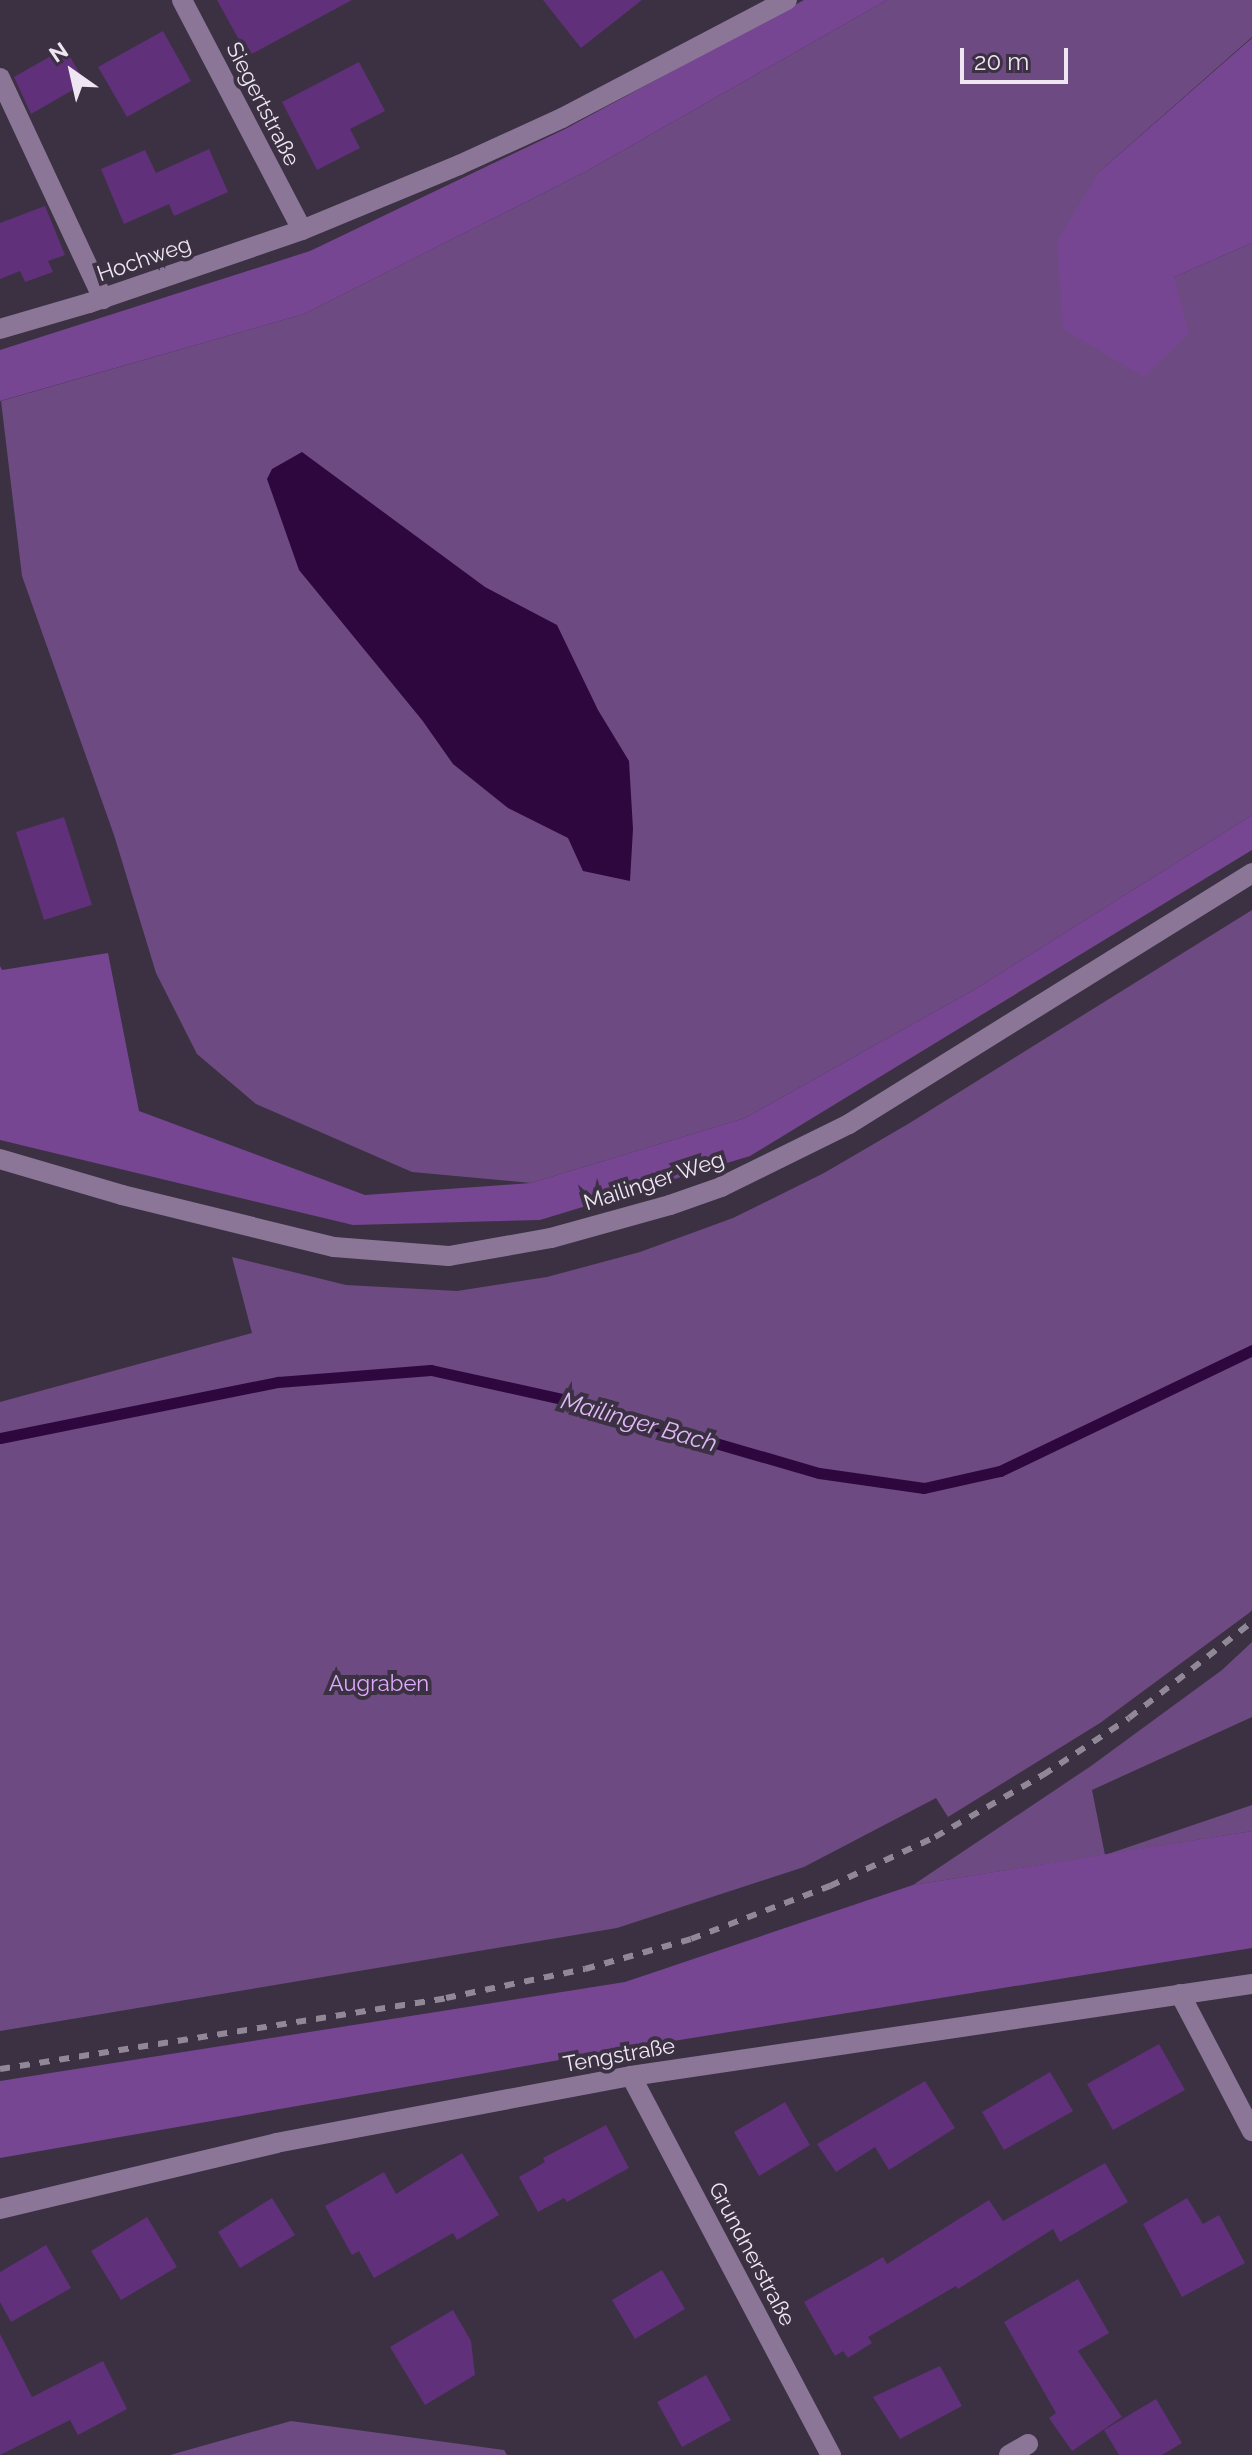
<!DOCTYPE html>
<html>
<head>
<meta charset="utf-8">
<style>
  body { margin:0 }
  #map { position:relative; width:1252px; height:2455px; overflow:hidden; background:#3b3142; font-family:Raleway,sans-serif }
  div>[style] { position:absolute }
  .green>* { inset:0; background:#6e4a82 }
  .forest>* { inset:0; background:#774692 }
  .water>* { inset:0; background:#2e073f }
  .stream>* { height:11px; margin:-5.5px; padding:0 5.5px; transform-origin:5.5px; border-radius:5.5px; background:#2e073f }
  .building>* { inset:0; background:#61307a }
  .minor>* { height:20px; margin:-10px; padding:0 10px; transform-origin:10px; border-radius:10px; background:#8b7698 }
  .rail>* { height:6px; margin-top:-3px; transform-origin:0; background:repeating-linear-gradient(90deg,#908896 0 10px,transparent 0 20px) }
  span { translate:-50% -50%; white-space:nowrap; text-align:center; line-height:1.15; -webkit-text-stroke:8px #3b3142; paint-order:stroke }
  .street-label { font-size:22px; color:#eee7f2 }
  .park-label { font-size:22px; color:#dfabfe }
  .water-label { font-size:24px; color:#e0baf8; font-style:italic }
  .north { position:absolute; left:32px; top:32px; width:80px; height:80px; -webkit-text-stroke:6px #3b3142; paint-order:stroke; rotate:326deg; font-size:22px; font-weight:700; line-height:32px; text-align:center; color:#eee7f2 }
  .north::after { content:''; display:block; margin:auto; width:28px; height:36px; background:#eee7f2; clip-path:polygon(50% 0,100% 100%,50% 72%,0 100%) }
  .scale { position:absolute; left:960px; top:48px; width:108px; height:36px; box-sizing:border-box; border:4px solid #eee7f2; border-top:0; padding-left:10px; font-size:24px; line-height:28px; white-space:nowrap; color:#eee7f2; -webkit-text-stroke:6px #3b3142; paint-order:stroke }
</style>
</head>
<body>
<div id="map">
  <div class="green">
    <div style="clip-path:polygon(887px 0,1252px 0,1252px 37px,1100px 171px,1174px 277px,1252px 243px,1252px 815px,977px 988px,745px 1118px,531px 1183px,412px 1172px,256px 1104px,197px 1054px,156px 973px,114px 835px,22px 576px,1px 401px,304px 314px,587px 171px)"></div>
    <div style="clip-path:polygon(1252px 910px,1252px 1610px,1249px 1613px,1100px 1723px,948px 1817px,936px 1798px,804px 1867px,617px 1928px,0 2031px,0 1402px,252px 1333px,232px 1257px,346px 1285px,457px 1291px,547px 1277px,640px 1252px,733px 1218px,824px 1173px,908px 1124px)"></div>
    <div style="clip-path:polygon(1252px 1642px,1252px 1717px,1092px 1790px,1105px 1855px,1252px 1805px,1252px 1831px,1104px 1855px,913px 1885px,1091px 1766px,1222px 1670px)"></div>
    <div style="clip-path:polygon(291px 2421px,504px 2450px,507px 2455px,170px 2455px)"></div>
  </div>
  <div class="forest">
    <div style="clip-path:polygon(804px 0,887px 0,587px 171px,304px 314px,0 401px,0 350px,310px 251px,565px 129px)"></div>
    <div style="clip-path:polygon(1252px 38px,1252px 243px,1174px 277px,1189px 333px,1144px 377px,1063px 329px,1057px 241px,1100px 171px)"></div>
    <div style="clip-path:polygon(1252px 815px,1252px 850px,750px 1156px,540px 1220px,353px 1225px,0 1140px,0 966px,2px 970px,108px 953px,139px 1111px,365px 1195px,531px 1183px,745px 1118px,977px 988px)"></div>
    <div style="clip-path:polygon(1252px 1831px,1252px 1948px,611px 2051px,0 2158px,0 2081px,625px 1982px,913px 1885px)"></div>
  </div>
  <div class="water">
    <div style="clip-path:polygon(302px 452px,485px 587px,557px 625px,598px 710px,629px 761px,633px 829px,630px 881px,583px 871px,568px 838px,508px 808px,453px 764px,422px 720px,299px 570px,267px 479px,272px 469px)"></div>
  </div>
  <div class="stream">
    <div style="left:0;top:1438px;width:284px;rotate:-11.4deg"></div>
    <div style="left:278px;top:1382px;width:153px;rotate:-4.5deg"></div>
    <div style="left:431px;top:1370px;width:143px;rotate:12.5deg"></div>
    <div style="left:571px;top:1401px;width:258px;rotate:16.2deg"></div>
    <div style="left:819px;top:1473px;width:106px;rotate:8.1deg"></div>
    <div style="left:924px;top:1488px;width:78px;rotate:-12.6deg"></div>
    <div style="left:1000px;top:1471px;width:280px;rotate:-25.6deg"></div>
  </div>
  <div class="building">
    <div style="clip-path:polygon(217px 0,352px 0,248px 56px)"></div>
    <div style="clip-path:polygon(543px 0,642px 0,581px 48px)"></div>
    <div style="clip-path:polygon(163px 31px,191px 81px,127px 117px,98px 67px)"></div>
    <div style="clip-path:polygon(65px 48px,85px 83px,31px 114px,14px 77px)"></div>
    <div style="clip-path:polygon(359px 62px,385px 111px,350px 129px,360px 148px,317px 170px,282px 102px)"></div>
    <div style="clip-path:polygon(209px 149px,228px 192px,174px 216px,169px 204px,124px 224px,101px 169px,145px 150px,156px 173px)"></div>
    <div style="clip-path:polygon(45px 206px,65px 255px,48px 261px,53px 272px,25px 282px,20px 271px,0 279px,0 223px)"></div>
    <div style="clip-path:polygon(64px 817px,92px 905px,44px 920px,16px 832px)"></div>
    <div style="clip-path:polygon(1159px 2044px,1185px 2090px,1113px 2130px,1087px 2084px)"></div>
    <div style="clip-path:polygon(1050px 2072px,1073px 2111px,1004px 2150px,982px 2112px)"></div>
    <div style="clip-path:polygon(925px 2081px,955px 2128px,889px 2170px,875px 2147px,836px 2172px,817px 2144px)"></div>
    <div style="clip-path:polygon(785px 2102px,810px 2145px,759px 2176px,734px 2132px)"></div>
    <div style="clip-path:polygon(606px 2125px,629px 2168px,567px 2202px,564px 2198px,538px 2212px,519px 2177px,545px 2162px,543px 2158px)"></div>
    <div style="clip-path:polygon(462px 2153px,499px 2215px,457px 2240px,453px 2233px,374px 2278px,359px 2251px,352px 2255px,325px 2206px,384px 2172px,396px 2194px)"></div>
    <div style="clip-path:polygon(1105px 2163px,1128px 2202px,1060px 2242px,1053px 2229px,958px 2289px,956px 2286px,868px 2337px,872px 2343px,848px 2358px,843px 2351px,835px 2356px,804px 2302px,883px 2257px,887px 2264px,989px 2200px,1003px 2221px)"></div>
    <div style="clip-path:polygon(272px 2198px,295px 2235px,240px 2268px,218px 2232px)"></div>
    <div style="clip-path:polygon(1187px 2198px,1203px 2224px,1219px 2215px,1245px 2263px,1182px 2297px,1143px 2224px)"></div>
    <div style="clip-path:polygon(147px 2217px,177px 2267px,121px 2300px,91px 2251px)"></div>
    <div style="clip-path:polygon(46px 2245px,71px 2288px,11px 2322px,0 2302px,0 2272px)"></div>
    <div style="clip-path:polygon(662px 2270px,685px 2309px,635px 2339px,612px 2300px)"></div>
    <div style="clip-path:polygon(1078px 2279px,1109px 2333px,1078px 2351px,1122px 2417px,1072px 2451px,1049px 2418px,1056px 2413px,1004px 2322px)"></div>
    <div style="clip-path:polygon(453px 2310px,471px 2341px,475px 2375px,425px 2405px,390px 2347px)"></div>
    <div style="clip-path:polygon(0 2334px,32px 2397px,103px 2361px,127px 2409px,78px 2435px,70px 2420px,0 2455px)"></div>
    <div style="clip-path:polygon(940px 2366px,962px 2406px,900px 2439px,873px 2397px)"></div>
    <div style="clip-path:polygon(706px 2375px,731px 2420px,682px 2447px,657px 2402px)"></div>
    <div style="clip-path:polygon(1156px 2399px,1182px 2443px,1162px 2455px,1119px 2455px,1104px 2430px)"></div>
  </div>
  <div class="minor">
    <div style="left:182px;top:0;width:259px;rotate:62.4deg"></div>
    <div style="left:0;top:78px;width:244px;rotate:65deg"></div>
    <div style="left:0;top:329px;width:93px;rotate:-16.3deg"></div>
    <div style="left:89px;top:303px;width:225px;rotate:-18.9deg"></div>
    <div style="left:302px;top:230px;width:170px;rotate:-22.5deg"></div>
    <div style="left:459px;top:165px;width:113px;rotate:-24.5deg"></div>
    <div style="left:562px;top:118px;width:254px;rotate:-27.7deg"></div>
    <div style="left:0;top:1159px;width:127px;rotate:16.4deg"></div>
    <div style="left:122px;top:1195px;width:218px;rotate:13.8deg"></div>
    <div style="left:334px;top:1247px;width:115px;rotate:4.5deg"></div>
    <div style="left:449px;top:1256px;width:104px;rotate:-10deg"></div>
    <div style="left:551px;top:1238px;width:123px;rotate:-15.5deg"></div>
    <div style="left:670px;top:1205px;width:54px;rotate:-19.4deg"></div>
    <div style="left:721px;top:1187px;width:143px;rotate:-26.2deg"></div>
    <div style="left:849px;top:1124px;width:475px;rotate:-31.9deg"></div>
    <div style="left:1180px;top:1994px;width:155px;rotate:62.3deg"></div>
    <div style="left:631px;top:2076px;width:429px;rotate:62.2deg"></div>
    <div style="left:0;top:2209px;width:284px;rotate:-13.4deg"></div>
    <div style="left:276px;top:2143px;width:361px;rotate:-10.7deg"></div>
    <div style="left:631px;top:2076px;width:628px;rotate:-8.43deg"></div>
    <div style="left:1009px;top:2455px;width:22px;rotate:-30deg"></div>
  </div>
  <div class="rail">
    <div style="left:0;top:2069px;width:452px;rotate:-9deg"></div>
    <div style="left:446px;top:1998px;width:142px;rotate:-11.8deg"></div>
    <div style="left:585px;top:1969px;width:110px;rotate:-15.8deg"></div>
    <div style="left:691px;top:1939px;width:149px;rotate:-20.9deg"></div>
    <div style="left:830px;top:1886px;width:116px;rotate:-25deg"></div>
    <div style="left:935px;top:1837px;width:125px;rotate:-29.9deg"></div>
    <div style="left:1043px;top:1775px;width:103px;rotate:-33.5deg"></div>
    <div style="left:1129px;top:1718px;width:156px;rotate:-38deg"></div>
  </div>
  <div class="street-label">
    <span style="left:263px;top:104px;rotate:63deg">Siegertstraße</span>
    <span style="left:144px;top:259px;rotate:-19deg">Hochweg</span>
    <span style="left:654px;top:1181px;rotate:-18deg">Mailinger Weg</span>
    <span style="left:619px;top:2055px;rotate:-10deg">Tengstraße</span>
    <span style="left:752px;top:2254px;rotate:62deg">Grundnerstraße</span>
  </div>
  <div class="park-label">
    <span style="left:379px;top:1684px">Augraben</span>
  </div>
  <div class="water-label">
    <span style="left:639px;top:1422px;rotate:16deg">Mailinger Bach</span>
  </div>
  <div class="north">N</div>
  <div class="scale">20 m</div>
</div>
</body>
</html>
